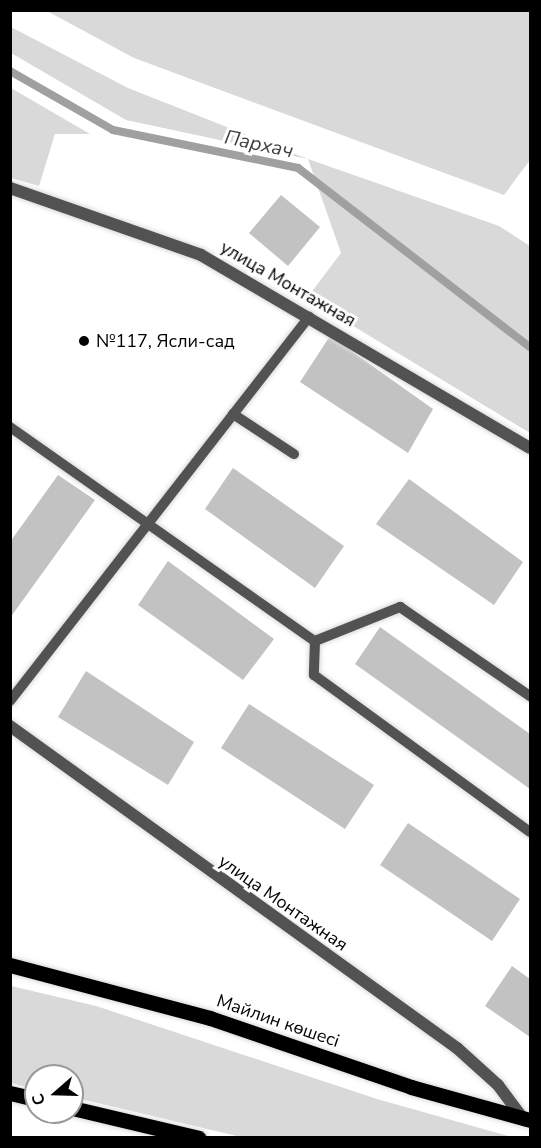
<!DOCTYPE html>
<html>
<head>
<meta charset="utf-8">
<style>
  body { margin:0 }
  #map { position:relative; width:541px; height:1148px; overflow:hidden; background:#fff; font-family:"Nunito Sans",sans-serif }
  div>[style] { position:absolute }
  .green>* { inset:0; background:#d9d9d9 }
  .stream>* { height:8px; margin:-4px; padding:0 4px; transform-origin:4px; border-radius:4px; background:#a0a0a0 }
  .building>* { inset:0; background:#c2c2c2 }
  .roads { filter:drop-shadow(0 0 2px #dbdbdb) drop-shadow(0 0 2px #dbdbdb) }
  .service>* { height:10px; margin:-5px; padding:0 5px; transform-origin:5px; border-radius:5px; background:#525252 }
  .minor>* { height:12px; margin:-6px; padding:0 6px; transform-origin:6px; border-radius:6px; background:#525252 }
  .primary>* { height:15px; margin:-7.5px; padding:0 7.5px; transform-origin:7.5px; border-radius:7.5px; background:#000 }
  .dots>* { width:16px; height:16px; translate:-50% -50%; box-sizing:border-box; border:3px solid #fff; border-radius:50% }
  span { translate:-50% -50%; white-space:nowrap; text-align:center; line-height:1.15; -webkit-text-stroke:6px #fff; paint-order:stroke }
  .street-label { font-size:18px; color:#000 }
  .poi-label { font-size:18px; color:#000 }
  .left { translate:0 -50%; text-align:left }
  .water-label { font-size:20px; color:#414141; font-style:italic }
  .frame { position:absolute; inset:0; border:12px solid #000; pointer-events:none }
  .north { position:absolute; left:24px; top:1064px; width:60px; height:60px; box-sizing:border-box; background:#fff; border:2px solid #999; border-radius:50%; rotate:250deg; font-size:16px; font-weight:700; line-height:24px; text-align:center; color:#000 }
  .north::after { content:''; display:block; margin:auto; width:21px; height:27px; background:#000; clip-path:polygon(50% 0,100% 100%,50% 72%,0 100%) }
</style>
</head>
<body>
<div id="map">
  <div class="green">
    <div style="clip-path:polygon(47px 11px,530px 11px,530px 160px,504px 195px,134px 58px)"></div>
    <div style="clip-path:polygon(11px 27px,128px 88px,308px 159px,499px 226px,530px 246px,530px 433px,307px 298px,341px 253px,308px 159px,126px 120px,11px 53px)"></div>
    <div style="clip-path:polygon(11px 88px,90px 134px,55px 134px,39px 186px,11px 178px)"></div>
    <div style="clip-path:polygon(11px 986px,96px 1006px,377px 1099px,512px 1137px,241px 1137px,72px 1097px,72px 1076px,36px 1076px,36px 1089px,11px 1083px)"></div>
  </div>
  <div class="stream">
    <div style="left:10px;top:71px;width:119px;rotate:29.8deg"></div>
    <div style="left:113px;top:130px;width:189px;rotate:11.6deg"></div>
    <div style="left:298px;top:168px;width:293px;rotate:37.7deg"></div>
  </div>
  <div class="building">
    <div style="clip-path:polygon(281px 195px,320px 227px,288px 266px,249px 233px)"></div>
    <div style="clip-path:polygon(330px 336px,433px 409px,408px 453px,300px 382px)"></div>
    <div style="clip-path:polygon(233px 468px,344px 546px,315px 588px,205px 509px)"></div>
    <div style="clip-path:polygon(58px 475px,95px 500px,10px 618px,10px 542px)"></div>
    <div style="clip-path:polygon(409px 479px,523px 562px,494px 605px,376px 524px)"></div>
    <div style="clip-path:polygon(168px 561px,274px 639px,243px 680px,138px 605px)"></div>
    <div style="clip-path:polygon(380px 627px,530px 734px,530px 789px,355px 664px)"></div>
    <div style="clip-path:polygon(86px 671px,194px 742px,168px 785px,58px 717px)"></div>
    <div style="clip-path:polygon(249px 704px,374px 785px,345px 829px,221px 748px)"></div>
    <div style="clip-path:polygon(408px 823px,520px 899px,492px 941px,380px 865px)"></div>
    <div style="clip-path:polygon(512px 966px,530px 979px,530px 1037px,485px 1006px)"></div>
  </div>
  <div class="roads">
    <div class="service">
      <div style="left:233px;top:414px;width:73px;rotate:33.3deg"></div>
      <div style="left:10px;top:427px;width:373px;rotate:35.1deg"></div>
      <div style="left:315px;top:641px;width:92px;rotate:-21.8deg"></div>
      <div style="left:400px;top:607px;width:158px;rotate:34.4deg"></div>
      <div style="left:315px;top:641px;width:34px;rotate:92deg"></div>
      <div style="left:314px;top:675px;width:267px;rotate:36deg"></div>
      <div style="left:10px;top:701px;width:487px;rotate:-52.1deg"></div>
    </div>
    <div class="minor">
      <div style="left:10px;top:188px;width:202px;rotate:19.3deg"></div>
      <div style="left:201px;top:255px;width:381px;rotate:30.4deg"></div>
      <div style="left:10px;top:726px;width:551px;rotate:35.77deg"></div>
      <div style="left:457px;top:1048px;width:55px;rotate:42.1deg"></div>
      <div style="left:498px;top:1085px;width:44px;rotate:53.4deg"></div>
    </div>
    <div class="primary">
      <div style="left:10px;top:965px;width:207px;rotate:14.8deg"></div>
      <div style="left:210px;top:1018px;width:213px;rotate:18.9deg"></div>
      <div style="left:411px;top:1087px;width:123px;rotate:15.5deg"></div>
      <div style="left:10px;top:1093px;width:27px;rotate:13deg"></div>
      <div style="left:72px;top:1108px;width:130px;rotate:13.3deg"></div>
    </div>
  </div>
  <div class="dots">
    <div style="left:84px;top:341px;background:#000"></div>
  </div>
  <div class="street-label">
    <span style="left:288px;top:284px;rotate:30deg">улица Монтажная</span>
    <span style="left:283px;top:903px;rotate:35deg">улица Монтажная</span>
    <span style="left:278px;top:1021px;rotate:19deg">Майлин көшесі</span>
  </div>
  <div class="poi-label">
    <span class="left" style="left:96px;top:341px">№117, Ясли-сад</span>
  </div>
  <div class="water-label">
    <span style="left:259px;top:144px;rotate:12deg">Пархач</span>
  </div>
  <div class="frame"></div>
  <div class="north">С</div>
</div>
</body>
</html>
